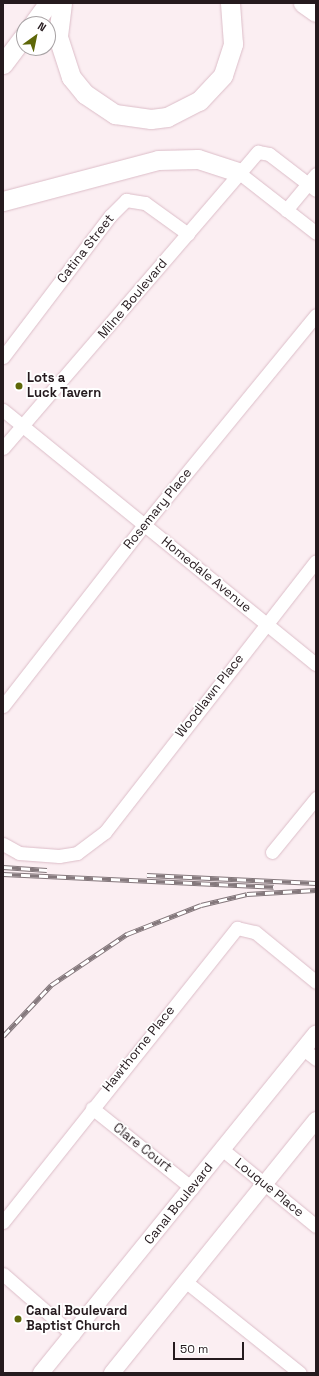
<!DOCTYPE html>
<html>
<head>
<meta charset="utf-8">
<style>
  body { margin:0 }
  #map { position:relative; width:319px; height:1376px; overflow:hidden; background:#fbeef2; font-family:"Space Grotesk",sans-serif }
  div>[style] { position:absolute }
  .roads { filter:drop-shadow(0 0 1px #dcbdc8) drop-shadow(0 0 1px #dcbdc8) }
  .minor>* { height:13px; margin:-6.5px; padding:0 6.5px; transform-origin:6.5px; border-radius:6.5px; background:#fff }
  .major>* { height:16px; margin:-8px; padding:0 8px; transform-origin:8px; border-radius:8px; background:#fff }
  .highway>* { height:19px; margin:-9.5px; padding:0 9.5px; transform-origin:9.5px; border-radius:9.5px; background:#fff }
  .rail>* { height:4.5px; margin-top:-2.25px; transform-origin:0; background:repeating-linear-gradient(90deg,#fff 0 9px,#84787c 0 18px); box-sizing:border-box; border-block:1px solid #84787c }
  .dots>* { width:11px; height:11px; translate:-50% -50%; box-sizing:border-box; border:2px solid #fff; border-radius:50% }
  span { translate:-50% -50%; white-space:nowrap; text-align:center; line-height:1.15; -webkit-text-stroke:3.5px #fff; paint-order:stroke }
  .street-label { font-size:13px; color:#251a1e }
  .poi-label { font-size:13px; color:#251a1e; font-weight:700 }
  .left { translate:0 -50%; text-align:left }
  .frame { position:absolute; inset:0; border:4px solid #251a1e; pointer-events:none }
  .north { position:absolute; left:16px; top:16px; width:40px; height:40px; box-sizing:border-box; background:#fff; border:1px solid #a8a3a5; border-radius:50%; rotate:33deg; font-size:11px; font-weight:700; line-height:16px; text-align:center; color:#251a1e }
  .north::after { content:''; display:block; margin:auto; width:14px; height:18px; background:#5e6708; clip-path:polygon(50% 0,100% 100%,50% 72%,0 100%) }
  .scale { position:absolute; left:173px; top:1342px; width:71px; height:18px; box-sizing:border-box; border:2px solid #251a1e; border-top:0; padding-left:5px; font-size:12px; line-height:14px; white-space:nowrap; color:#251a1e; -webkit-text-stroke:3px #fff; paint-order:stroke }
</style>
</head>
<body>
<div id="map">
  <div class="roads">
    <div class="minor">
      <div style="left:238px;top:172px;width:99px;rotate:38deg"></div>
      <div style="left:286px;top:210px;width:47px;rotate:-50.2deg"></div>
      <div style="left:3px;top:357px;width:177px;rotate:-52.8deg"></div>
      <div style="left:110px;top:216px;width:23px;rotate:-45deg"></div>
      <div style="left:126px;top:200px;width:19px;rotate:9deg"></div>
      <div style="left:145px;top:203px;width:53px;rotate:35.8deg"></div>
      <div style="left:3px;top:410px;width:403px;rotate:39.1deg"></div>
      <div style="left:3px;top:448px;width:391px;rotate:-49.3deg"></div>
      <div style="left:258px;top:152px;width:11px;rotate:10deg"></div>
      <div style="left:269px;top:154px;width:59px;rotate:37.5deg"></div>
      <div style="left:3px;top:706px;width:229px;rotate:-52.1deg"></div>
      <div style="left:144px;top:525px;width:271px;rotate:-50.7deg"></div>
      <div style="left:3px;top:844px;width:18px;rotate:29deg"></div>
      <div style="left:19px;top:853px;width:40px;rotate:4.3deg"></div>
      <div style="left:59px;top:856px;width:18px;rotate:-9deg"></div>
      <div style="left:77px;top:853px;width:35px;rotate:-37deg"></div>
      <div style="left:105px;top:832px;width:343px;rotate:-52.1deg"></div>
      <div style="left:272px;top:852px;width:70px;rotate:-50.8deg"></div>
      <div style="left:302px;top:1048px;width:18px;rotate:38deg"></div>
      <div style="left:92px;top:1108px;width:128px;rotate:38.7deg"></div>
      <div style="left:223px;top:1150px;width:120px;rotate:39.3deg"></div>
      <div style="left:3px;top:1222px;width:376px;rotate:-51.5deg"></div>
      <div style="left:237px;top:928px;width:18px;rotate:13deg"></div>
      <div style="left:255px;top:932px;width:79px;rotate:39.3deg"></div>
      <div style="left:3px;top:1274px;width:93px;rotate:41.1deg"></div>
      <div style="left:185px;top:1281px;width:147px;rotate:38.7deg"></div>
    </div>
    <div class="major">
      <div style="left:41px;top:1373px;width:437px;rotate:-51deg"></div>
      <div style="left:112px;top:1373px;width:325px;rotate:-51.1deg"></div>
    </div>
    <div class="highway">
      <div style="left:62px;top:3px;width:34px;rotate:97deg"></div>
      <div style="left:58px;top:37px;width:42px;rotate:72deg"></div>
      <div style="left:71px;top:77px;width:22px;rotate:51deg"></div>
      <div style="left:85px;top:94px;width:36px;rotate:34deg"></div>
      <div style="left:115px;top:114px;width:36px;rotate:8deg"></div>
      <div style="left:151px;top:119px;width:16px;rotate:-7deg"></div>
      <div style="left:167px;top:117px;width:36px;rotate:-27deg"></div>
      <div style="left:199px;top:101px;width:35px;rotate:-47deg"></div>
      <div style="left:223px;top:75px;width:33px;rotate:-72deg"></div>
      <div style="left:233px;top:44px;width:41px;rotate:-94.2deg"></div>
      <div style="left:303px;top:3px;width:16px;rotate:35deg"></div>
      <div style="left:33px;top:24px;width:26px;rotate:-54deg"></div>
      <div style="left:3px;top:64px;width:35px;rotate:-53deg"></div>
      <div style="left:3px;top:201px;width:160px;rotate:-14.8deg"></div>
      <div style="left:158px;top:160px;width:40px;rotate:-1.4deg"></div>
      <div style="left:198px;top:159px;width:42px;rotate:18deg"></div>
    </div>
  </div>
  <div class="rail">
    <div style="left:3px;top:867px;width:44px;rotate:3.9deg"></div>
    <div style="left:3px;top:874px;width:271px;rotate:2.7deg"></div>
    <div style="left:147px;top:875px;width:169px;rotate:2.7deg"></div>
    <div style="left:3px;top:1036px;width:70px;rotate:-46.7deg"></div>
    <div style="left:51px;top:985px;width:92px;rotate:-33.9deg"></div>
    <div style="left:127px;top:934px;width:79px;rotate:-21.4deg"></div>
    <div style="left:201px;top:905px;width:47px;rotate:-13.4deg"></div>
    <div style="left:247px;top:894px;width:69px;rotate:-3.3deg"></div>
  </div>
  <div class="dots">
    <div style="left:19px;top:386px;background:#5e6708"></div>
    <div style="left:18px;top:1319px;background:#5e6708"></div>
  </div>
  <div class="street-label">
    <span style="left:86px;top:249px;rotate:-52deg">Catina Street</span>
    <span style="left:133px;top:299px;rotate:-50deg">Milne Boulevard</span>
    <span style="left:158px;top:509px;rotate:-51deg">Rosemary Place</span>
    <span style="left:206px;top:575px;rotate:39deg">Homedale Avenue</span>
    <span style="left:210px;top:696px;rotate:-52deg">Woodlawn Place</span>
    <span style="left:139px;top:1049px;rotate:-51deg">Hawthorne Place</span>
    <span style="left:142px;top:1148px;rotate:38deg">Clare Court</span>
    <span style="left:269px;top:1188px;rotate:39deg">Louque Place</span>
    <span style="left:179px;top:1204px;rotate:-51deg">Canal Boulevard</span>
  </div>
  <div class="poi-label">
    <span class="left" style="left:27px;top:386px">Lots a<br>Luck Tavern</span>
    <span class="left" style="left:26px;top:1319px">Canal Boulevard<br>Baptist Church</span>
  </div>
  <div class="frame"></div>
  <div class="north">N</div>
  <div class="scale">50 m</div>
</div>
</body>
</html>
